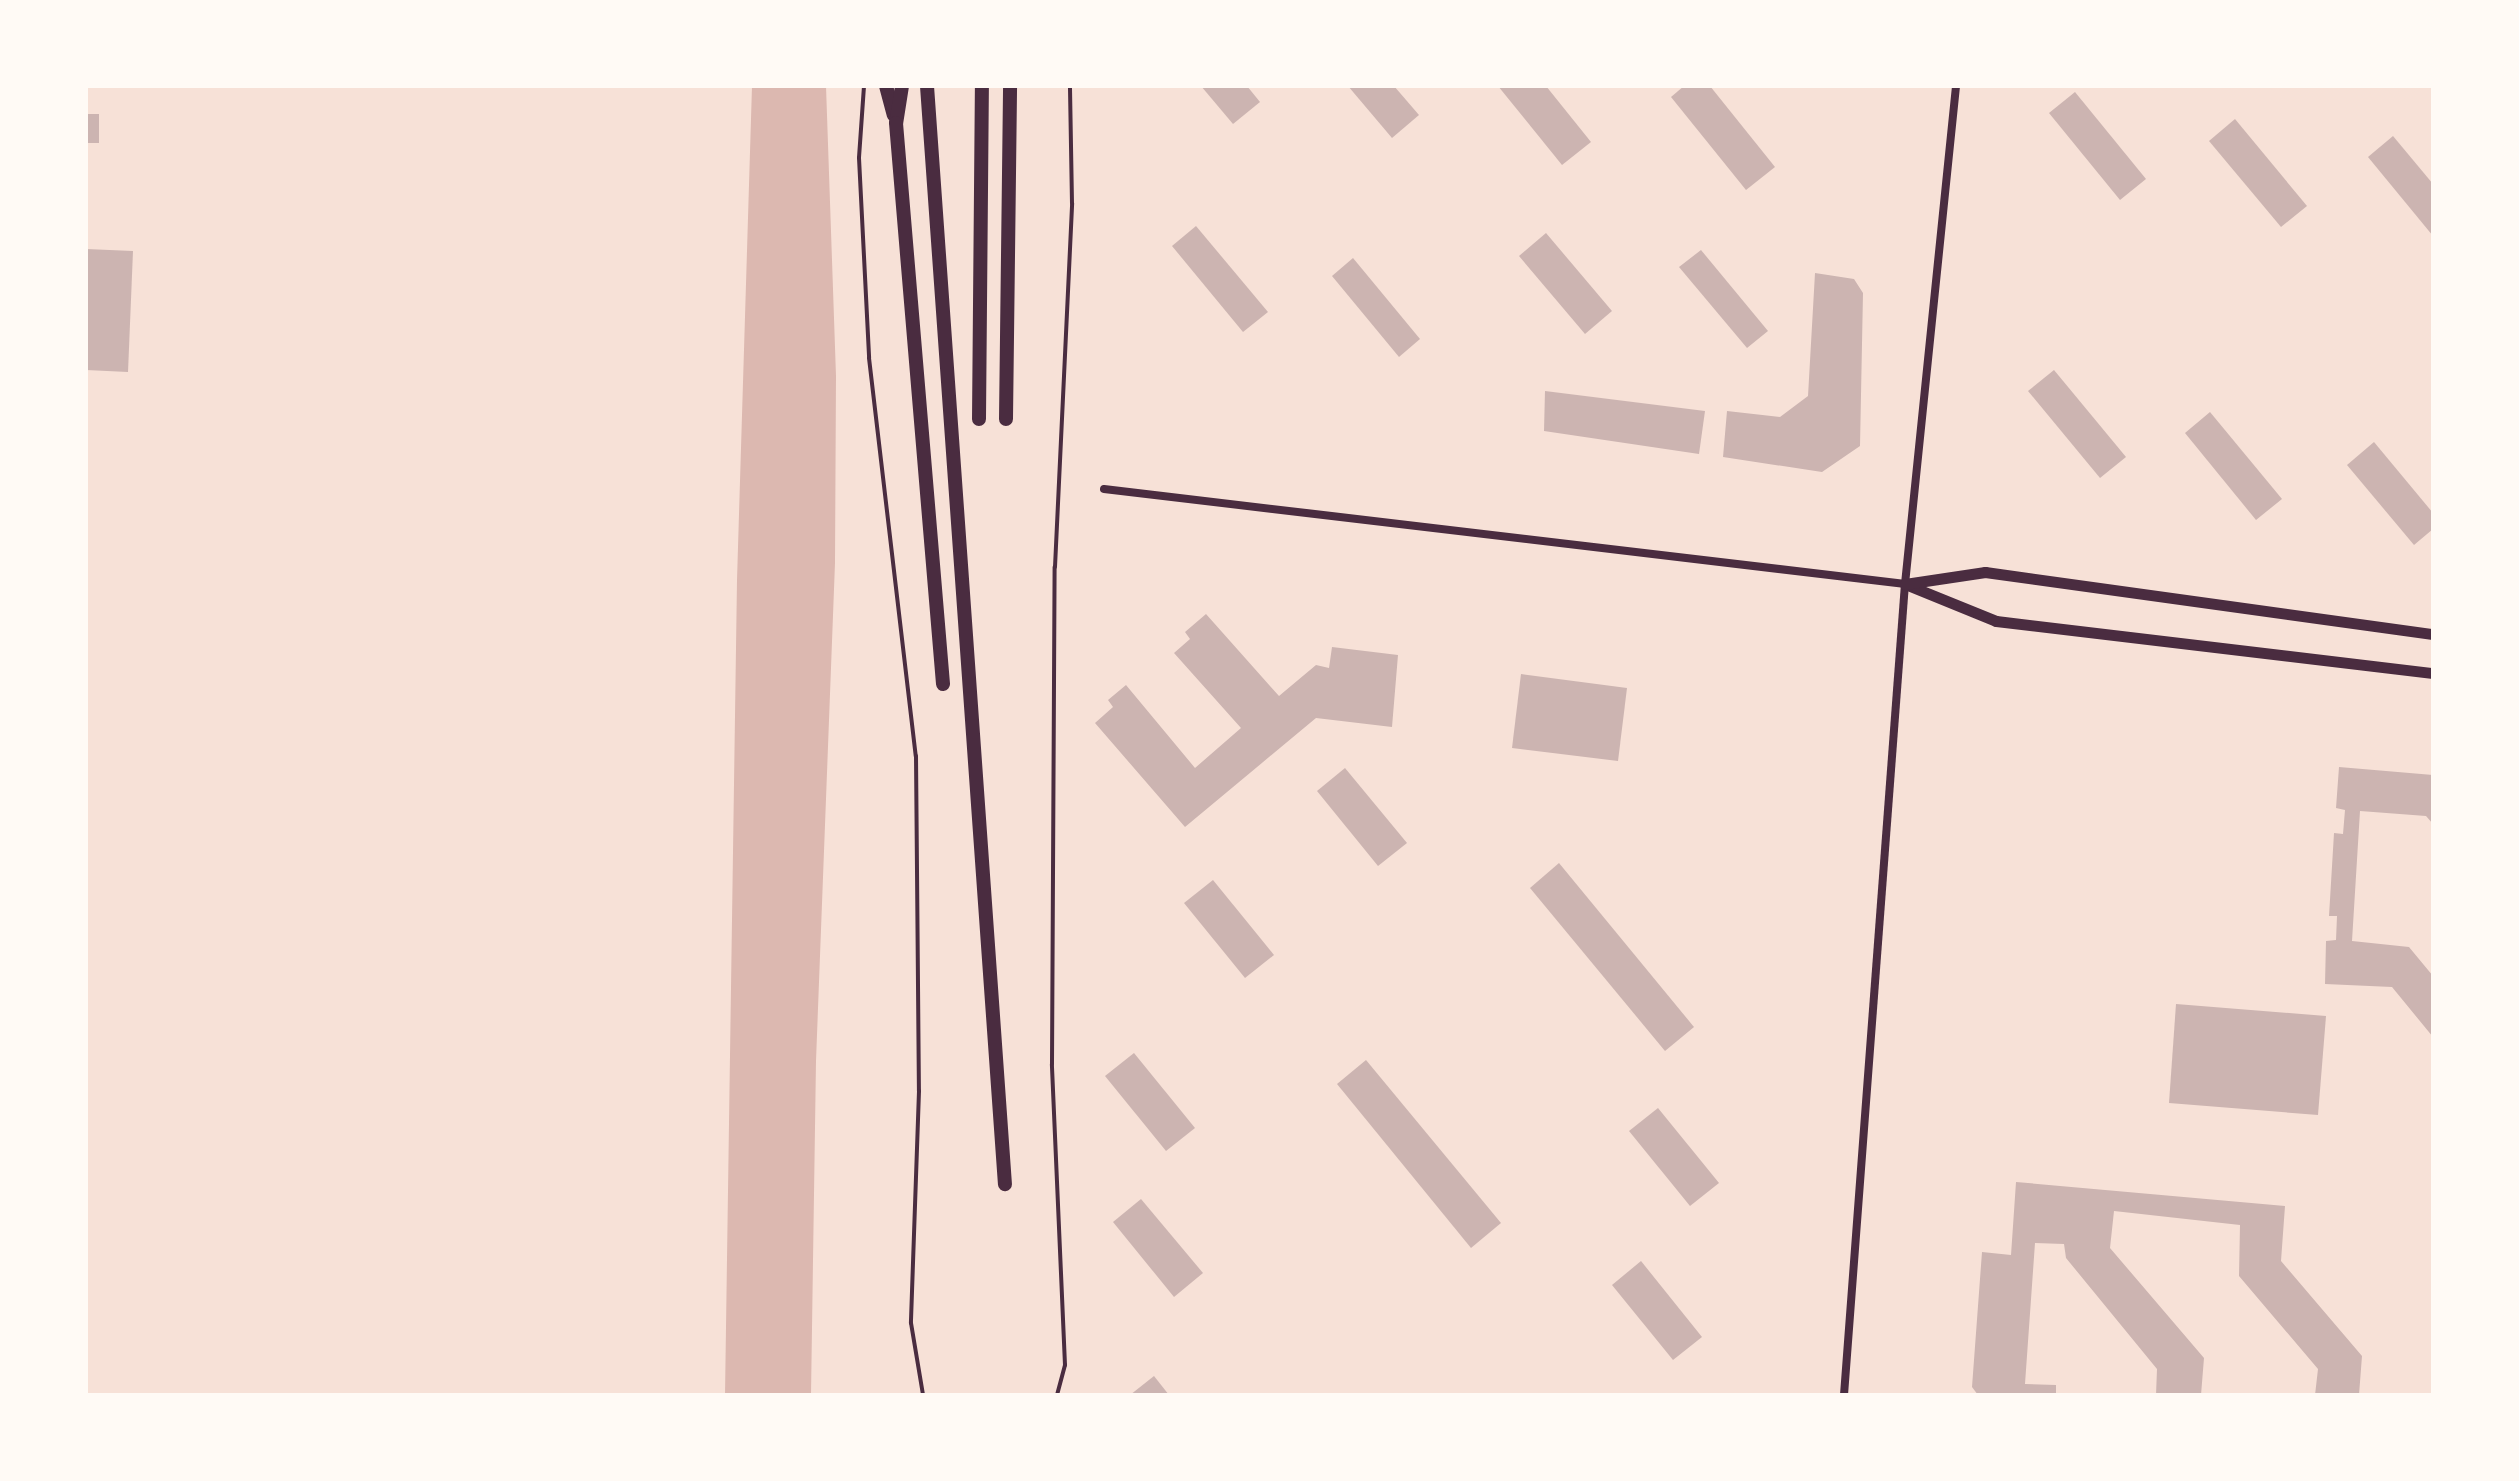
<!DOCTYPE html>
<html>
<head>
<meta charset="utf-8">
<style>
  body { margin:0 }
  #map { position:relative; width:2519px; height:1481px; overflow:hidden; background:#f7e1d7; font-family:Inter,sans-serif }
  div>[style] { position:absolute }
  .water>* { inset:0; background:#dcb8b0 }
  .building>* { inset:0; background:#ccb4b1 }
  .service>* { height:4px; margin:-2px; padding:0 2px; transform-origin:2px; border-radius:2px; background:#4a2c40 }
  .minor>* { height:8px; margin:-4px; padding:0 4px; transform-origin:4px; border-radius:4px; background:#4a2c40 }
  .tertiary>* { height:11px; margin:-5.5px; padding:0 5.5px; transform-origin:5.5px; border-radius:5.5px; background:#4a2c40 }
  .trunk>* { height:14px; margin:-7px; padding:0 7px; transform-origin:7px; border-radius:7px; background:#4a2c40 }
  span { translate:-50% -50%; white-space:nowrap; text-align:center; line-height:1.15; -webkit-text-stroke:7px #fffaf5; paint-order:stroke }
  .frame { position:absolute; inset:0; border:88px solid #fffaf5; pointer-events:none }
</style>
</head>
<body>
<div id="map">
  <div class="water">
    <div style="clip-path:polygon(752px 86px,826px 86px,836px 376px,835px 563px,816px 1061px,811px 1395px,725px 1395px,737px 580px)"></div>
  </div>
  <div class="building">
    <div style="clip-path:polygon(1201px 86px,1247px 86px,1260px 102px,1233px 124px)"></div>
    <div style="clip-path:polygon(1348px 86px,1394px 86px,1419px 115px,1392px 138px)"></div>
    <div style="clip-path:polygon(1498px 86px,1546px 86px,1591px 142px,1562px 165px)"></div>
    <div style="clip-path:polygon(1684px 86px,1710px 86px,1775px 167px,1746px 190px,1671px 97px)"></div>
    <div style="clip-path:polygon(2075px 92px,2146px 179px,2120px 200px,2049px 113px)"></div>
    <div style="clip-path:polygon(86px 114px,99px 114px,99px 143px,86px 143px)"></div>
    <div style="clip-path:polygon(2235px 119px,2307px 206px,2281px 227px,2209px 141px)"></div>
    <div style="clip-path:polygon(2393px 136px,2433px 184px,2433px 236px,2368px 157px)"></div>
    <div style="clip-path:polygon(1196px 226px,1268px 312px,1243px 332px,1172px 246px)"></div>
    <div style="clip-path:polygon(1546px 233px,1612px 311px,1585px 334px,1519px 256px)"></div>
    <div style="clip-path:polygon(86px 249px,133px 251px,128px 372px,86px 370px)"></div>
    <div style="clip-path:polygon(1701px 250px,1768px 331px,1747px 348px,1679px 267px)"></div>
    <div style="clip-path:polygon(1353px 258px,1420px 339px,1399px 357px,1332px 276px)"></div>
    <div style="clip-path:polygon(1815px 273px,1854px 279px,1863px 293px,1860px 446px,1822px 472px,1723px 457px,1727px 411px,1780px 417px,1808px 396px)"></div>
    <div style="clip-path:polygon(2054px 370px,2126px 457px,2100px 478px,2028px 391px)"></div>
    <div style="clip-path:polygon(1545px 391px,1705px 411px,1699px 454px,1544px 431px)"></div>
    <div style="clip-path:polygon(2210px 412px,2282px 499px,2256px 520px,2185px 433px)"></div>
    <div style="clip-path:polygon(2374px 442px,2433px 513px,2433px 529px,2414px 545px,2347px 465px)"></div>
    <div style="clip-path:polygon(1206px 614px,1279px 696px,1316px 665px,1329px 668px,1332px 647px,1398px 655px,1392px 727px,1316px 718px,1185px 827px,1095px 723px,1113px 707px,1108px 700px,1126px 685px,1195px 768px,1241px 728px,1174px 653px,1190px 639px,1185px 632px)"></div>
    <div style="clip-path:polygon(1521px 674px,1627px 688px,1618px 761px,1512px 748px)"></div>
    <div style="clip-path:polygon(2339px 767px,2433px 775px,2433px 824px,2426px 816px,2360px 811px,2352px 941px,2409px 947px,2433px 976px,2433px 1037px,2392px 987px,2325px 984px,2326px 941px,2336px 940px,2337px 916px,2329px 916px,2334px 833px,2343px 834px,2345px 810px,2336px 808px)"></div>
    <div style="clip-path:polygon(1345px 768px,1407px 843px,1378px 866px,1317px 791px)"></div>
    <div style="clip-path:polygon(1559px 863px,1694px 1027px,1665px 1051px,1530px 888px)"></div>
    <div style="clip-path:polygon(1213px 880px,1274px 955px,1245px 978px,1184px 903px)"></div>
    <div style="clip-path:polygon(2176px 1004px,2326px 1016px,2318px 1115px,2169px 1103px)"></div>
    <div style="clip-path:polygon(1134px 1053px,1195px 1128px,1166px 1151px,1105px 1076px)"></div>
    <div style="clip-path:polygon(1366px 1060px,1501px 1223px,1471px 1248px,1337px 1084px)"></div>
    <div style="clip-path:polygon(1658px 1108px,1719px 1183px,1690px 1206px,1629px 1131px)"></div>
    <div style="clip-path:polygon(2016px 1182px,2285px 1206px,2281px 1261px,2362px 1356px,2359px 1395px,2315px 1395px,2318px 1369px,2239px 1276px,2240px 1225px,2114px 1211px,2110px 1248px,2204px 1358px,2201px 1395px,2156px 1395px,2157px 1369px,2066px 1258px,2064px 1244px,2035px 1243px,2025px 1384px,2056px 1385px,2056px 1395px,1978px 1395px,1972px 1387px,1982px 1252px,2011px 1255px)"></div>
    <div style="clip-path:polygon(1141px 1199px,1203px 1273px,1174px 1297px,1113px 1222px)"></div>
    <div style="clip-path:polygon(1641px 1261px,1702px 1337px,1673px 1360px,1612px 1285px)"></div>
    <div style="clip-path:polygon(1154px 1376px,1169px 1395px,1130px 1395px)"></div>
  </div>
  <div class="service">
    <div style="left:864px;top:86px;width:72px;rotate:94deg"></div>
    <div style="left:859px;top:158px;width:200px;rotate:87.1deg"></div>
    <div style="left:869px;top:358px;width:401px;rotate:83.3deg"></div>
    <div style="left:916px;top:756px;width:335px;rotate:89.5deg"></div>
    <div style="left:919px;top:1091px;width:232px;rotate:92deg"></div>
    <div style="left:911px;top:1323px;width:73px;rotate:80.5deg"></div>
    <div style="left:1057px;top:1395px;width:31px;rotate:-75deg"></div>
    <div style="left:1065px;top:1365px;width:301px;rotate:-92.5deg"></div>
    <div style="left:1052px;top:1064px;width:497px;rotate:-89.7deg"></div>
    <div style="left:1055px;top:567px;width:364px;rotate:-87.3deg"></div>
    <div style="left:1072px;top:203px;width:117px;rotate:-91deg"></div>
  </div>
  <div class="minor">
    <div style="left:1104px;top:489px;width:807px;rotate:6.76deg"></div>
    <div style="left:1844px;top:1395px;width:813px;rotate:-85.7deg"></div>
    <div style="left:1905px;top:584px;width:501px;rotate:-84.15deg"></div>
  </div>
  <div class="tertiary">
    <div style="left:1905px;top:584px;width:98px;rotate:22.1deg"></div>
    <div style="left:1996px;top:621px;width:440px;rotate:6.8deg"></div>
    <div style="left:1905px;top:584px;width:81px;rotate:-8.5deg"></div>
    <div style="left:1985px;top:572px;width:452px;rotate:7.9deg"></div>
  </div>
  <div class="trunk">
    <div style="left:886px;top:86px;width:30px;rotate:75deg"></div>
    <div style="left:902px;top:86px;width:37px;rotate:99deg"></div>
    <div style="left:896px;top:123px;width:563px;rotate:85.21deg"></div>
    <div style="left:927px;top:86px;width:1101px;rotate:85.94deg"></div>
    <div style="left:979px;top:419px;width:333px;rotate:-89.5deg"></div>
    <div style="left:1006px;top:419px;width:333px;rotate:-89.3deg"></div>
  </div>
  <div class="frame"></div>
</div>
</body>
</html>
